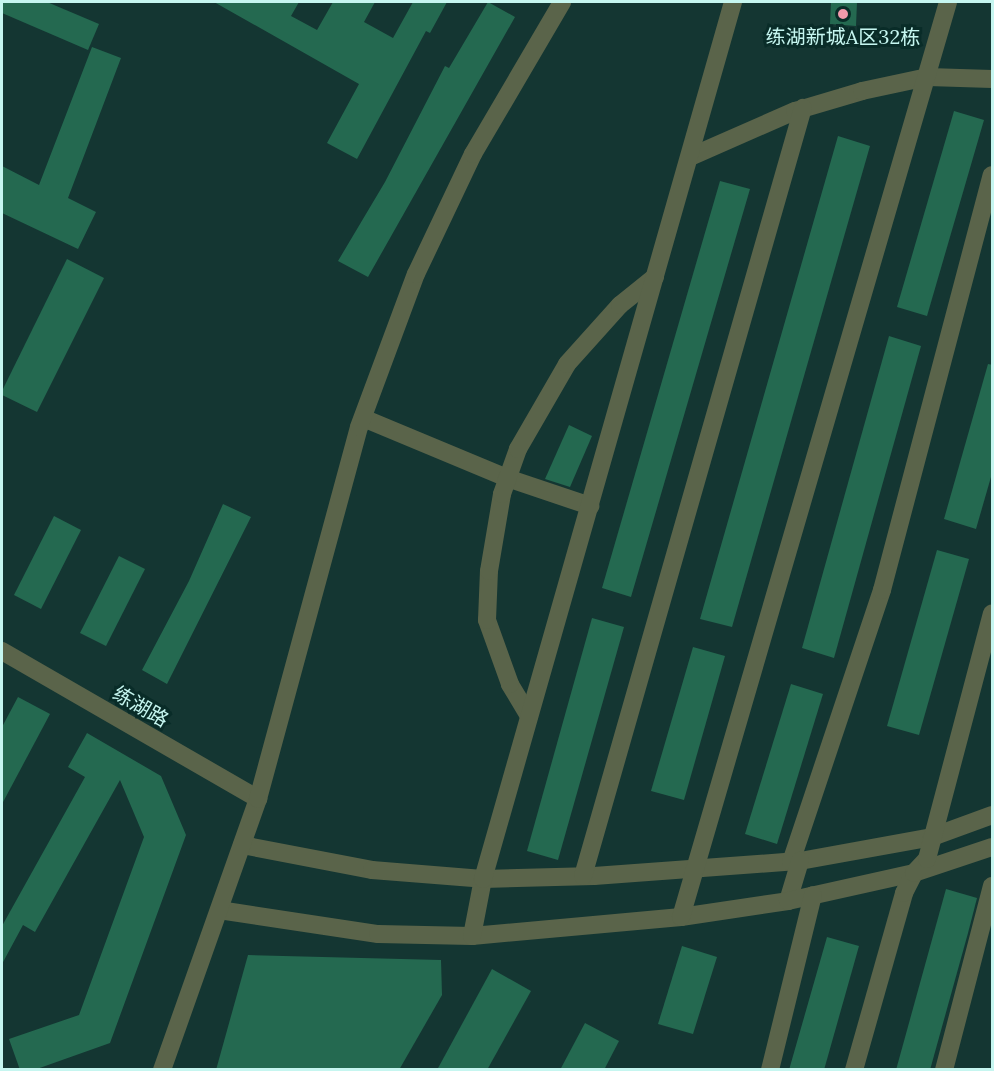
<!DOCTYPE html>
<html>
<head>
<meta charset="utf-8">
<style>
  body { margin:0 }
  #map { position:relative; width:994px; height:1071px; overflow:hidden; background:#143632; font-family:Lora,"Noto Sans SC",serif }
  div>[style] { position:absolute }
  .building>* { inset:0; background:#246950 }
  .minor>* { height:18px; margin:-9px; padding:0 9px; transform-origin:9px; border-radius:9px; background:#5a644a }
  .dots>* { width:16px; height:16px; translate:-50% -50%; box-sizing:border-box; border:3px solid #092c28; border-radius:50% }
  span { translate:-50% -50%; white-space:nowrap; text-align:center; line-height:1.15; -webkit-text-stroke:6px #092c28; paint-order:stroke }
  .poi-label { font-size:20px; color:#c6f6f0 }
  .street-label { font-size:20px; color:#c6f6f0 }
  .frame { position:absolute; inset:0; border:3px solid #c6f6f0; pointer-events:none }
</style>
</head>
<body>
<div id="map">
  <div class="building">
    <div style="clip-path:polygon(2px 2px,47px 2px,99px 24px,88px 50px,2px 13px)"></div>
    <div style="clip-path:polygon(214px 2px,299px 2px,291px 16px,317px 30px,333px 2px,375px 2px,364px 22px,393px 38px,413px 2px,447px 2px,430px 33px,426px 31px,357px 159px,327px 143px,359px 84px)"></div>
    <div style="clip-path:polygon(488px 2px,515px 17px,368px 277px,338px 261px,385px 182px,445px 66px,449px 68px)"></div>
    <div style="clip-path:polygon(831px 2px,857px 2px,856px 26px,830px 24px)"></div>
    <div style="clip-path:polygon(92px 47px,121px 58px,68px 198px,96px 212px,78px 249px,2px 213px,2px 166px,39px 185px)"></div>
    <div style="clip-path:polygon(954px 111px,984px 120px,927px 316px,897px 307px)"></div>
    <div style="clip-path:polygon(838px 136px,870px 146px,732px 627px,700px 619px)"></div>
    <div style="clip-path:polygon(720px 181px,750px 189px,631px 597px,602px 588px)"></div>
    <div style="clip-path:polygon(67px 259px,104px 278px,37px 412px,2px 395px,2px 391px)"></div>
    <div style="clip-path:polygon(889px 336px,921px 346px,834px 658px,802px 648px)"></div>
    <div style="clip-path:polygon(988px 364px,993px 365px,993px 470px,976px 529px,944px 519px)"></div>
    <div style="clip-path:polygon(569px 425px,592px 436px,570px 487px,545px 479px)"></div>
    <div style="clip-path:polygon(223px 504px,251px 517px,167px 684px,142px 670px,189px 581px)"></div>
    <div style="clip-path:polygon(54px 516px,81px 530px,41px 609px,14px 595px)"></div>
    <div style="clip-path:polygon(937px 550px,969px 559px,919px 735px,887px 726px)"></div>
    <div style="clip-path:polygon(119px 556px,145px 569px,106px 646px,80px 633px)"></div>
    <div style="clip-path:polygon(592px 618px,624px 627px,558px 860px,527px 851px)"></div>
    <div style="clip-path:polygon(693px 647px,725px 656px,684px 800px,651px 791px)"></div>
    <div style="clip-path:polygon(791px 684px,823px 694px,777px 844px,745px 834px)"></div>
    <div style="clip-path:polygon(18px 697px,50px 714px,2px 804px,2px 727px)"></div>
    <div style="clip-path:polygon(87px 733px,161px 776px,186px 835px,110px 1043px,34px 1070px,20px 1070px,9px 1039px,79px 1015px,144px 837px,120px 780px,35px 932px,23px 925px,2px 964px,2px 926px,85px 777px,68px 767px)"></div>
    <div style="clip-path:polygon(946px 889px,977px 898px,968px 933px,930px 1070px,896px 1070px)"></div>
    <div style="clip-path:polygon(827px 937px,859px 946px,824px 1070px,789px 1070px)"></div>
    <div style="clip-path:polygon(682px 946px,717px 957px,693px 1034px,658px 1024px)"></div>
    <div style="clip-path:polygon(248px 955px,441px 960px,442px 995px,399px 1070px,216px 1070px)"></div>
    <div style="clip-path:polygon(492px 969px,531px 991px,487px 1070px,437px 1070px)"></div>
    <div style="clip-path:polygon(585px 1023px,619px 1041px,604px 1070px,560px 1070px)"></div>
  </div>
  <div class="minor">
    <div style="left:690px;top:157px;width:115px;rotate:-23.7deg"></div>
    <div style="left:795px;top:111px;width:70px;rotate:-16.6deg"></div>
    <div style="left:862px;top:91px;width:67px;rotate:-12deg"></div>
    <div style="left:928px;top:77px;width:64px;rotate:1.8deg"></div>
    <div style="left:363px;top:418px;width:156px;rotate:22.6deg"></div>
    <div style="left:507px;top:478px;width:88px;rotate:18.6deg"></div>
    <div style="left:2px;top:651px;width:296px;rotate:30deg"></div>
    <div style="left:529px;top:716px;width:37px;rotate:-121deg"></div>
    <div style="left:510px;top:684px;width:68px;rotate:-109.8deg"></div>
    <div style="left:487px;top:620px;width:49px;rotate:-87.7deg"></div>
    <div style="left:489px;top:571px;width:78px;rotate:-80.4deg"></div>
    <div style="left:502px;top:494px;width:48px;rotate:-70.4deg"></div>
    <div style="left:518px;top:449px;width:98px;rotate:-60deg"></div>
    <div style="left:567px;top:364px;width:79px;rotate:-48.1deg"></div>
    <div style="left:620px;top:305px;width:45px;rotate:-38.7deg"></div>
    <div style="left:242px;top:845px;width:132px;rotate:10.9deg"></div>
    <div style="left:372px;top:870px;width:111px;rotate:4.6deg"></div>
    <div style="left:483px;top:879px;width:111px;rotate:-1.5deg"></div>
    <div style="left:594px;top:876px;width:207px;rotate:-4.2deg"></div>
    <div style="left:800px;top:861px;width:134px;rotate:-10.3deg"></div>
    <div style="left:932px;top:837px;width:64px;rotate:-20.1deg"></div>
    <div style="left:791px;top:862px;width:287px;rotate:-71.5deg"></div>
    <div style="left:882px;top:590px;width:429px;rotate:-75.2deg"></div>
    <div style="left:583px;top:876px;width:799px;rotate:-74.02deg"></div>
    <div style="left:788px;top:901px;width:42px;rotate:-73.3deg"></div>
    <div style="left:219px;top:910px;width:161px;rotate:8.6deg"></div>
    <div style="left:378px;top:934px;width:94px;rotate:1.2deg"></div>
    <div style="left:472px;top:936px;width:210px;rotate:-5.2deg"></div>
    <div style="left:681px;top:917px;width:108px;rotate:-8.5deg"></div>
    <div style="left:788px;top:901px;width:129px;rotate:-12.5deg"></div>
    <div style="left:914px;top:873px;width:82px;rotate:-18.4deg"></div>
    <div style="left:681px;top:917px;width:953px;rotate:-73.73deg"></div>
    <div style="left:472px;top:936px;width:58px;rotate:-79.1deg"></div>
    <div style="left:483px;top:879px;width:912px;rotate:-74.09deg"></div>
    <div style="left:162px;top:1070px;width:288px;rotate:-70.5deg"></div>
    <div style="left:258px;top:799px;width:385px;rotate:-74.8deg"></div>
    <div style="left:359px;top:427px;width:163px;rotate:-69.6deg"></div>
    <div style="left:416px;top:274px;width:133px;rotate:-64.6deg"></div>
    <div style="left:473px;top:154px;width:176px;rotate:-59.6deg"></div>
    <div style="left:770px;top:1070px;width:180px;rotate:-76.2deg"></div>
    <div style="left:854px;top:1070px;width:184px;rotate:-74.2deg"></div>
    <div style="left:904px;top:893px;width:22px;rotate:-63deg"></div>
    <div style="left:914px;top:873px;width:19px;rotate:-47deg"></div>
    <div style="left:927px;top:859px;width:254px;rotate:-75.2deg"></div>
    <div style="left:944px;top:1070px;width:190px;rotate:-75.4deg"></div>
  </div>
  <div class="dots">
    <div style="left:843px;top:14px;background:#f29aac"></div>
  </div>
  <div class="poi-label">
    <span style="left:843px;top:36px">练湖新城A区32栋</span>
  </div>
  <div class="street-label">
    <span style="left:141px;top:706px;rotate:30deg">练湖路</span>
  </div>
  <div class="frame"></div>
</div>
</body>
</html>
